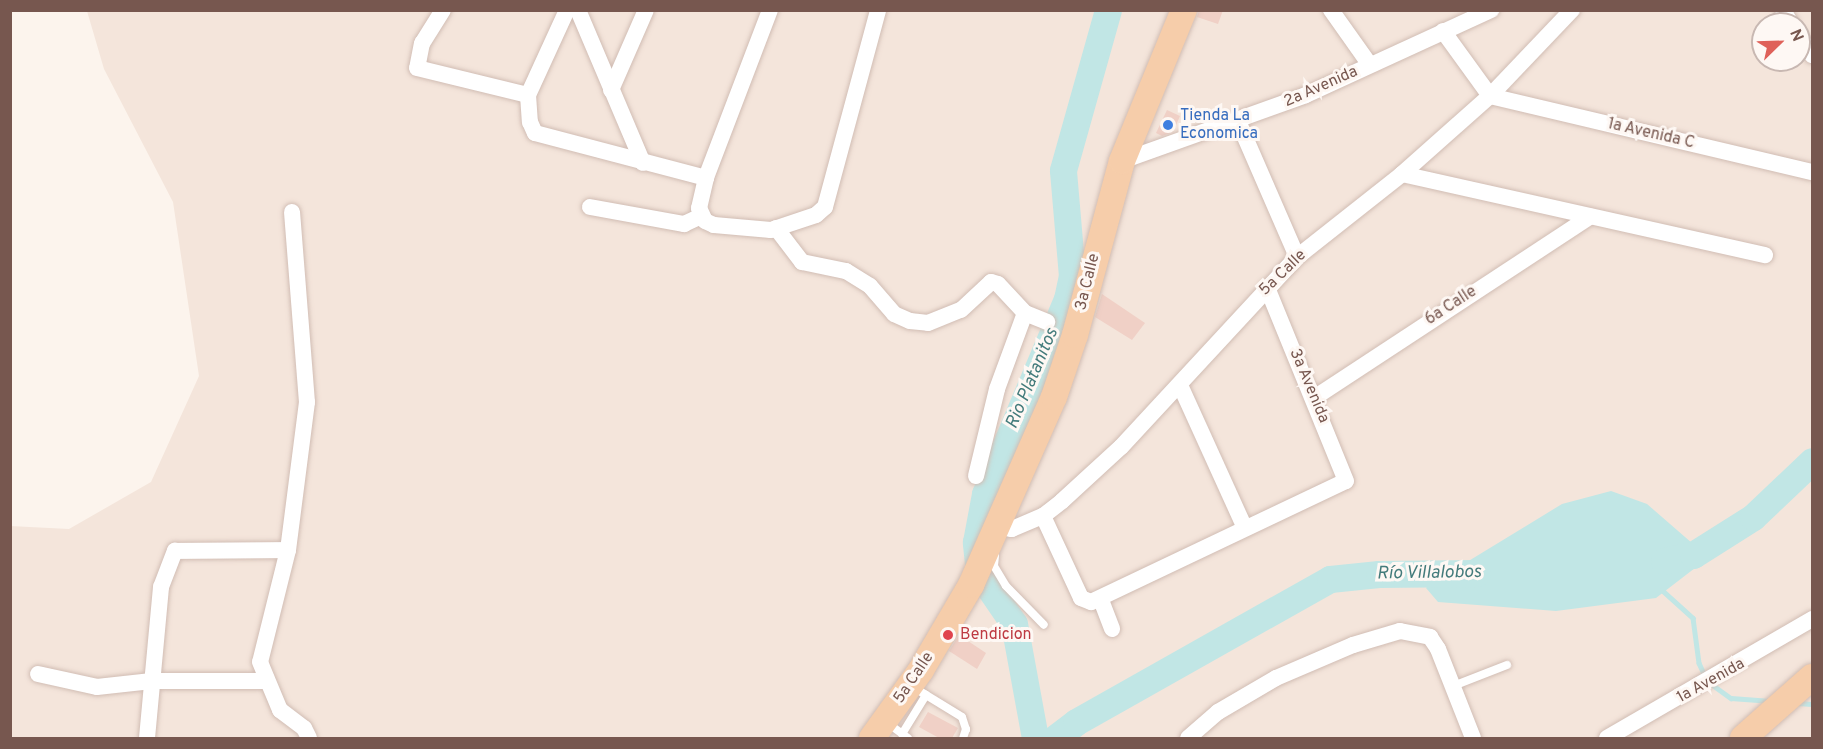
<!DOCTYPE html>
<html>
<head>
<meta charset="utf-8">
<style>
  body { margin:0 }
  #map { position:relative; width:1823px; height:749px; overflow:hidden; background:#fcf4ed; font-family:Overpass,sans-serif }
  div>[style] { position:absolute }
  .residential>* { inset:0; background:#f4e5db }
  .water>* { inset:0; background:#c1e6e5 }
  .stream>* { height:4.5px; margin:-2.25px; padding:0 2.25px; transform-origin:2.25px; border-radius:2.25px; background:#c1e6e5 }
  .river>* { height:27px; margin:-13.5px; padding:0 13.5px; transform-origin:13.5px; border-radius:13.5px; background:#c1e6e5 }
  .building>* { inset:0; background:#f0d0c6 }
  .roads { filter:drop-shadow(0 0 2px #d1bdb4) drop-shadow(0 0 2px #d1bdb4) }
  .service>* { height:8px; margin:-4px; padding:0 4px; transform-origin:4px; border-radius:4px; background:#fff }
  .minor>* { height:16px; margin:-8px; padding:0 8px; transform-origin:8px; border-radius:8px; background:#fff }
  .primary>* { height:26px; margin:-13px; padding:0 13px; transform-origin:13px; border-radius:13px; background:#f6cdaa }
  .dots>* { width:16px; height:16px; translate:-50% -50%; box-sizing:border-box; border:3px solid #fef8f4; border-radius:50% }
  span { translate:-50% -50%; white-space:nowrap; text-align:center; line-height:1.15; -webkit-text-stroke:6px #fef8f4; paint-order:stroke }
  .street-label { font-size:16px; color:#77574f }
  .shop-label { font-size:16px; color:#366cbe }
  .left { translate:0 -50%; text-align:left }
  .health-label { font-size:16px; color:#be3a42 }
  .water-label { font-size:18px; color:#437b7b; font-style:italic }
  .frame { position:absolute; inset:0; border:12px solid #77574f; pointer-events:none }
  .north { position:absolute; left:1751px; top:12px; width:60px; height:60px; box-sizing:border-box; background:#fef8f4; border:2px solid #c8b8b2; border-radius:50%; rotate:67deg; font-size:16px; font-weight:700; line-height:24px; text-align:center; color:#77574f }
  .north::after { content:''; display:block; margin:auto; width:21px; height:27px; background:#df6159; clip-path:polygon(50% 0,100% 100%,50% 72%,0 100%) }
</style>
</head>
<body>
<div id="map">
  <div class="residential">
    <div style="clip-path:polygon(evenodd,87px 11px,1812px 11px,1812px 738px,11px 738px,10px 526px,69px 529px,151px 482px,199px 376px,173px 202px,104px 69px,87px 11px,1763px 24px,1799px 24px,1799px 60px,1763px 60px,1763px 24px)"></div>
  </div>
  <div class="water">
    <div style="clip-path:polygon(1611px 491px,1647px 504px,1700px 550px,1695px 568px,1656px 598px,1556px 611px,1438px 602px,1426px 588px,1440px 573px,1462px 565px,1562px 504px)"></div>
  </div>
  <div class="stream">
    <div style="left:1662px;top:590px;width:42px;rotate:42.1deg"></div>
    <div style="left:1693px;top:618px;width:45px;rotate:82.4deg"></div>
    <div style="left:1699px;top:663px;width:14px;rotate:65deg"></div>
    <div style="left:1710px;top:683px;width:26px;rotate:36deg"></div>
    <div style="left:1731px;top:698px;width:40px;rotate:4.3deg"></div>
    <div style="left:1797px;top:703px;width:15px;rotate:4deg"></div>
  </div>
  <div class="river">
    <div style="left:1664px;top:561px;width:30px;rotate:-12deg"></div>
    <div style="left:1693px;top:555px;width:71px;rotate:-32.3deg"></div>
    <div style="left:1753px;top:517px;width:81px;rotate:-43.5deg"></div>
    <div style="left:1035px;top:738px;width:116px;rotate:-100.4deg"></div>
    <div style="left:1014px;top:624px;width:62px;rotate:-124.5deg"></div>
    <div style="left:979px;top:573px;width:31px;rotate:-96deg"></div>
    <div style="left:976px;top:542px;width:49px;rotate:-79.4deg"></div>
    <div style="left:985px;top:494px;width:212px;rotate:-67.2deg"></div>
    <div style="left:1067px;top:299px;width:24px;rotate:-78deg"></div>
    <div style="left:1072px;top:276px;width:106px;rotate:-94.9deg"></div>
    <div style="left:1063px;top:170px;width:166px;rotate:-74.3deg"></div>
    <div style="left:1055px;top:738px;width:26px;rotate:-37deg"></div>
    <div style="left:1076px;top:722px;width:291px;rotate:-29.4deg"></div>
    <div style="left:1330px;top:579px;width:49px;rotate:-5.8deg"></div>
    <div style="left:1379px;top:574px;width:98px;rotate:-0.6deg"></div>
  </div>
  <div class="building">
    <div style="clip-path:polygon(1199px 10px,1223px 10px,1218px 24px,1197px 17px)"></div>
    <div style="clip-path:polygon(1167px 110px,1180px 116px,1173px 132px,1162px 136px,1156px 133px)"></div>
    <div style="clip-path:polygon(1102px 294px,1145px 323px,1132px 340px,1095px 317px)"></div>
    <div style="clip-path:polygon(959px 635px,986px 653px,977px 669px,949px 651px)"></div>
    <div style="clip-path:polygon(928px 712px,958px 728px,952px 738px,939px 738px,919px 727px)"></div>
  </div>
  <div class="roads">
    <div class="service">
      <div style="left:995px;top:556px;width:10px;rotate:96deg"></div>
      <div style="left:994px;top:566px;width:23px;rotate:59deg"></div>
      <div style="left:1006px;top:586px;width:54px;rotate:45.7deg"></div>
      <div style="left:1453px;top:686px;width:58px;rotate:-21.3deg"></div>
      <div style="left:913px;top:687px;width:57px;rotate:31.5deg"></div>
      <div style="left:962px;top:717px;width:13px;rotate:72deg"></div>
      <div style="left:966px;top:729px;width:9px;rotate:108deg"></div>
      <div style="left:886px;top:722px;width:27px;rotate:36deg"></div>
      <div style="left:902px;top:734px;width:46px;rotate:-58.4deg"></div>
    </div>
    <div class="minor">
      <div style="left:443px;top:10px;width:39px;rotate:122deg"></div>
      <div style="left:422px;top:43px;width:25px;rotate:101deg"></div>
      <div style="left:417px;top:68px;width:114px;rotate:13.7deg"></div>
      <div style="left:567px;top:10px;width:94px;rotate:114.6deg"></div>
      <div style="left:528px;top:95px;width:27px;rotate:86deg"></div>
      <div style="left:530px;top:122px;width:12px;rotate:66deg"></div>
      <div style="left:535px;top:133px;width:177px;rotate:14.7deg"></div>
      <div style="left:578px;top:10px;width:166px;rotate:67deg"></div>
      <div style="left:770px;top:10px;width:180px;rotate:110.9deg"></div>
      <div style="left:706px;top:178px;width:31px;rotate:103deg"></div>
      <div style="left:699px;top:208px;width:14px;rotate:65deg"></div>
      <div style="left:705px;top:221px;width:10px;rotate:24deg"></div>
      <div style="left:714px;top:225px;width:57px;rotate:5deg"></div>
      <div style="left:771px;top:230px;width:47px;rotate:-18.4deg"></div>
      <div style="left:816px;top:215px;width:12px;rotate:-42deg"></div>
      <div style="left:825px;top:207px;width:204px;rotate:-74.9deg"></div>
      <div style="left:1331px;top:10px;width:67px;rotate:54.7deg"></div>
      <div style="left:1783px;top:10px;width:16px;rotate:60deg"></div>
      <div style="left:1443px;top:31px;width:80px;rotate:54.1deg"></div>
      <div style="left:1490px;top:96px;width:331px;rotate:13.3deg"></div>
      <div style="left:1799px;top:36px;width:23px;rotate:56deg"></div>
      <div style="left:611px;top:90px;width:87px;rotate:-66.4deg"></div>
      <div style="left:1238px;top:121px;width:148px;rotate:66.5deg"></div>
      <div style="left:1122px;top:161px;width:195px;rotate:-19.7deg"></div>
      <div style="left:1306px;top:95px;width:204px;rotate:-24.7deg"></div>
      <div style="left:1402px;top:174px;width:372px;rotate:12.6deg"></div>
      <div style="left:590px;top:207px;width:96px;rotate:10.3deg"></div>
      <div style="left:684px;top:224px;width:19px;rotate:-25deg"></div>
      <div style="left:292px;top:212px;width:191px;rotate:85.5deg"></div>
      <div style="left:307px;top:402px;width:149px;rotate:97.3deg"></div>
      <div style="left:288px;top:550px;width:115px;rotate:104deg"></div>
      <div style="left:260px;top:662px;width:52px;rotate:67.4deg"></div>
      <div style="left:280px;top:710px;width:30px;rotate:37deg"></div>
      <div style="left:304px;top:728px;width:11px;rotate:63deg"></div>
      <div style="left:776px;top:228px;width:43px;rotate:52.6deg"></div>
      <div style="left:802px;top:262px;width:45px;rotate:11.6deg"></div>
      <div style="left:846px;top:271px;width:28px;rotate:32deg"></div>
      <div style="left:870px;top:286px;width:37px;rotate:49deg"></div>
      <div style="left:894px;top:314px;width:17px;rotate:24deg"></div>
      <div style="left:910px;top:321px;width:18px;rotate:6deg"></div>
      <div style="left:928px;top:323px;width:35px;rotate:-22deg"></div>
      <div style="left:961px;top:310px;width:41px;rotate:-43deg"></div>
      <div style="left:991px;top:282px;width:7px;rotate:16deg"></div>
      <div style="left:998px;top:284px;width:40px;rotate:47deg"></div>
      <div style="left:1025px;top:313px;width:24px;rotate:22deg"></div>
      <div style="left:1180px;top:385px;width:157px;rotate:65.6deg"></div>
      <div style="left:1314px;top:398px;width:330px;rotate:-33.3deg"></div>
      <div style="left:976px;top:476px;width:89px;rotate:-76.4deg"></div>
      <div style="left:997px;top:389px;width:81px;rotate:-69.8deg"></div>
      <div style="left:1043px;top:516px;width:90px;rotate:65.1deg"></div>
      <div style="left:1081px;top:598px;width:11px;rotate:22deg"></div>
      <div style="left:1091px;top:602px;width:282px;rotate:-25.4deg"></div>
      <div style="left:1346px;top:481px;width:209px;rotate:-112.2deg"></div>
      <div style="left:996px;top:526px;width:16px;rotate:11deg"></div>
      <div style="left:1012px;top:529px;width:34px;rotate:-23deg"></div>
      <div style="left:1043px;top:516px;width:24px;rotate:-38deg"></div>
      <div style="left:1062px;top:501px;width:80px;rotate:-42.5deg"></div>
      <div style="left:1121px;top:447px;width:259px;rotate:-47.2deg"></div>
      <div style="left:1297px;top:257px;width:134px;rotate:-38.3deg"></div>
      <div style="left:1402px;top:174px;width:118px;rotate:-41.6deg"></div>
      <div style="left:1490px;top:96px;width:119px;rotate:-46.4deg"></div>
      <div style="left:1101px;top:600px;width:31px;rotate:69deg"></div>
      <div style="left:38px;top:674px;width:60px;rotate:12.4deg"></div>
      <div style="left:97px;top:687px;width:55px;rotate:-6.2deg"></div>
      <div style="left:152px;top:681px;width:113px"></div>
      <div style="left:147px;top:738px;width:152px;rotate:-84.7deg"></div>
      <div style="left:161px;top:587px;width:39px;rotate:-69deg"></div>
      <div style="left:175px;top:551px;width:113px;rotate:-0.5deg"></div>
      <div style="left:1188px;top:738px;width:40px;rotate:-41deg"></div>
      <div style="left:1218px;top:712px;width:67px;rotate:-30.4deg"></div>
      <div style="left:1276px;top:678px;width:84px;rotate:-23.2deg"></div>
      <div style="left:1353px;top:645px;width:49px;rotate:-16.6deg"></div>
      <div style="left:1400px;top:631px;width:31px;rotate:11deg"></div>
      <div style="left:1430px;top:637px;width:14px;rotate:56deg"></div>
      <div style="left:1438px;top:649px;width:96px;rotate:68.5deg"></div>
      <div style="left:1607px;top:738px;width:237px;rotate:-30.1deg"></div>
    </div>
    <div class="primary">
      <div style="left:872px;top:738px;width:84px;rotate:-54.2deg"></div>
      <div style="left:921px;top:670px;width:99px;rotate:-59.5deg"></div>
      <div style="left:971px;top:585px;width:206px;rotate:-66.2deg"></div>
      <div style="left:1054px;top:397px;width:65px;rotate:-71.3deg"></div>
      <div style="left:1075px;top:335px;width:180px;rotate:-74.9deg"></div>
      <div style="left:1122px;top:161px;width:163px;rotate:-67.7deg"></div>
      <div style="left:1743px;top:738px;width:92px;rotate:-41.5deg"></div>
    </div>
  </div>
  <div class="dots">
    <div style="left:1168px;top:125px;background:#3f7fe0"></div>
    <div style="left:948px;top:635px;background:#e0444e"></div>
  </div>
  <div class="street-label">
    <span style="left:1321px;top:87px;rotate:-24deg">2a Avenida</span>
    <span style="left:1651px;top:134px;rotate:13deg">1a Avenida C</span>
    <span style="left:1283px;top:273px;rotate:-44deg">5a Calle</span>
    <span style="left:1088px;top:282px;rotate:-76deg">3a Calle</span>
    <span style="left:1451px;top:306px;rotate:-33deg">6a Calle</span>
    <span style="left:1309px;top:386px;rotate:67deg">3a Avenida</span>
    <span style="left:914px;top:678px;rotate:-56deg">5a Calle</span>
    <span style="left:1711px;top:681px;rotate:-29deg">1a Avenida</span>
  </div>
  <div class="shop-label">
    <span class="left" style="left:1180px;top:125px">Tienda La<br>Economica</span>
  </div>
  <div class="health-label">
    <span class="left" style="left:960px;top:635px">Bendicion</span>
  </div>
  <div class="water-label">
    <span style="left:1033px;top:379px;rotate:-67deg">Rio Platanitos</span>
    <span style="left:1429px;top:574px;rotate:-1deg">Río Villalobos</span>
  </div>
  <div class="frame"></div>
  <div class="north">N</div>
</div>
</body>
</html>
